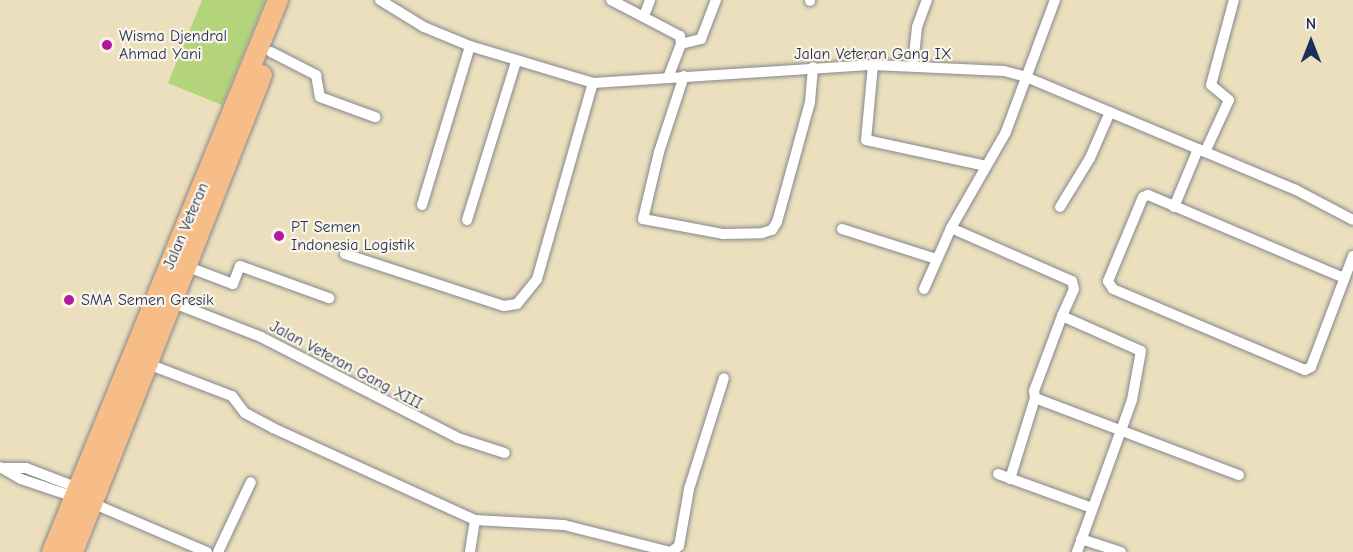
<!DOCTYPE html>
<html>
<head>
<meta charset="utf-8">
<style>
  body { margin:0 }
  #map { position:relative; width:1353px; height:552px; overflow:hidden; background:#ecdfbd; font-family:"Comic Neue",sans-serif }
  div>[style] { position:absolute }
  .green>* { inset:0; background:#b4d47b }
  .roads { filter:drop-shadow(0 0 2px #84878e) drop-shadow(0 0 2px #84878e) }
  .street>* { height:10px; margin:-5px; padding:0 5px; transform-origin:5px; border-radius:5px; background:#fff }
  .highway>* { height:20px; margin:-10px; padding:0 10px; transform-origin:10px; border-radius:10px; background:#f7bd88 }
  .dots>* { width:16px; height:16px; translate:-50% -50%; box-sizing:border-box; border:3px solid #fcf5e5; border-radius:50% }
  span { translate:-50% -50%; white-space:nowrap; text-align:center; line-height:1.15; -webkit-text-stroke:4.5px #fcf5e5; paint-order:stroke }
  .poi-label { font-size:16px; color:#1b2f5e }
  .left { translate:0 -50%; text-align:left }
  .street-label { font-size:16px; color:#1b2f5e }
  .north { position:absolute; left:1281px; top:12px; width:60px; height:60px; -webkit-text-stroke:4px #fcf5e5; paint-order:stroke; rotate:0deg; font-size:16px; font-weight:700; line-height:24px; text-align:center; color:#1b2f5e }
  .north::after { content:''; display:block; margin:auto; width:21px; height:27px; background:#1b2f5e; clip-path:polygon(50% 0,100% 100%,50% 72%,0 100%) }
</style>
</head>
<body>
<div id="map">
  <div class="green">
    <div style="clip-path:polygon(202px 0,265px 0,222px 105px,168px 83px)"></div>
  </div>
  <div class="roads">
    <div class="street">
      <div style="left:380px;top:0;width:52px;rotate:31.5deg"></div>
      <div style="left:424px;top:27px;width:50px;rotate:22.4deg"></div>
      <div style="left:470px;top:46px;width:128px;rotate:16.7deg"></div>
      <div style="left:593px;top:83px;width:281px;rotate:-3.7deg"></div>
      <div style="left:873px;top:65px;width:131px;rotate:2.6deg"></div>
      <div style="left:1004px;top:71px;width:23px;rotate:15deg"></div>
      <div style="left:1026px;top:77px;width:293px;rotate:22.7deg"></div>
      <div style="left:1296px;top:190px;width:64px;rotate:27.8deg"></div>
      <div style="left:611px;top:0;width:78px;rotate:27.6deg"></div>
      <div style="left:680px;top:36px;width:8px;rotate:83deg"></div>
      <div style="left:681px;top:44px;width:36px;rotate:111deg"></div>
      <div style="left:1055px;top:0;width:141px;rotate:110.4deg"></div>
      <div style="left:1006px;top:132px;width:111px;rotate:119.8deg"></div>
      <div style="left:951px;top:228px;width:132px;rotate:23.7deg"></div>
      <div style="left:1072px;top:281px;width:8px;rotate:76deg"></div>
      <div style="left:1074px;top:289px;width:30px;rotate:114deg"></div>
      <div style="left:1062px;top:316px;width:86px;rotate:23.9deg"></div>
      <div style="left:1141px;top:351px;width:50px;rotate:100.4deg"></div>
      <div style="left:1132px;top:400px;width:162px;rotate:109.9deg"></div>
      <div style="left:810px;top:1px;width:1px;rotate:-90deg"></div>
      <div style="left:644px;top:16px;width:17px;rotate:-69deg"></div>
      <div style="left:681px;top:44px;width:21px;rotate:-14deg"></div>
      <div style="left:701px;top:39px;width:42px;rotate:-69deg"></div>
      <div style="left:271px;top:52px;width:51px;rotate:27.1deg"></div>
      <div style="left:316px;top:75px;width:22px;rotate:80deg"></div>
      <div style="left:320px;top:97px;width:59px;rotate:20deg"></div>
      <div style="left:873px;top:65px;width:75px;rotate:95.3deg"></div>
      <div style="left:866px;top:140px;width:123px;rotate:12.2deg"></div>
      <div style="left:913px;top:65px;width:38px;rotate:-84deg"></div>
      <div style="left:917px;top:27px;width:29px;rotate:-70deg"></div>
      <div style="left:684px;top:76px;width:80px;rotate:108.2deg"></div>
      <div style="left:659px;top:152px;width:69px;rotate:103.4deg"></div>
      <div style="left:643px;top:219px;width:81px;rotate:10.6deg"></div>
      <div style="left:723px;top:234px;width:39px;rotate:-1deg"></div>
      <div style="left:762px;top:233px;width:10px;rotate:-17deg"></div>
      <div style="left:772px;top:230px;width:9px;rotate:-58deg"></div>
      <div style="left:777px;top:222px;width:124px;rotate:-74.6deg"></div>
      <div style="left:810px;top:102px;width:35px;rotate:-85deg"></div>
      <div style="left:1205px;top:152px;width:57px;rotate:-65.2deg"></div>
      <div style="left:1229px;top:100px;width:23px;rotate:-140deg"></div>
      <div style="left:1211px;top:85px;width:88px;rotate:-74.9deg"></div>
      <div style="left:422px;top:205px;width:166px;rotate:-73.2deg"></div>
      <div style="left:1060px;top:207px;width:57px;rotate:-58.5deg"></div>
      <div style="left:1090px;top:158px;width:50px;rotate:-66.5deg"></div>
      <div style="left:1174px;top:207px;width:63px;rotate:-67.5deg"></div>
      <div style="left:467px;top:220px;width:165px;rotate:-72.8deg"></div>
      <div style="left:842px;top:229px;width:99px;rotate:17.7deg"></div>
      <div style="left:345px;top:254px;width:167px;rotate:18.1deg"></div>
      <div style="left:504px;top:306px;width:13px;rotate:-9deg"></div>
      <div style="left:517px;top:304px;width:32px;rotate:-51deg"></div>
      <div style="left:537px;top:279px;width:204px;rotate:-74.1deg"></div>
      <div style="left:188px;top:267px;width:48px;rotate:20.7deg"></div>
      <div style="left:233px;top:284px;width:19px;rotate:-69deg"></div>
      <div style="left:240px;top:266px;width:95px;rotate:19.8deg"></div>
      <div style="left:1344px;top:278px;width:213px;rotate:-157deg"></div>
      <div style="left:1148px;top:195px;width:5px;rotate:158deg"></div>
      <div style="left:1143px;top:197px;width:91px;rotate:112.6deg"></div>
      <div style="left:1108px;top:281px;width:9px;rotate:58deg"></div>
      <div style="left:1113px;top:289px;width:208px;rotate:22.9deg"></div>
      <div style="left:1305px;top:370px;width:7px;rotate:-27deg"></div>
      <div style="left:1311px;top:367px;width:119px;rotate:-69.3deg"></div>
      <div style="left:924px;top:289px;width:67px;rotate:-66.1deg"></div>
      <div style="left:174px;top:303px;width:93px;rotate:21.3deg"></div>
      <div style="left:261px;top:337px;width:221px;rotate:27.1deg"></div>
      <div style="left:458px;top:438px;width:49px;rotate:17.7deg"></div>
      <div style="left:1062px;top:316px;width:80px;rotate:110.5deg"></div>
      <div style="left:1034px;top:391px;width:7px;rotate:82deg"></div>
      <div style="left:1035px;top:398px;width:218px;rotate:20.7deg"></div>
      <div style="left:148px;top:364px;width:90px;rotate:20.9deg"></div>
      <div style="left:232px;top:396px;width:21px;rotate:53deg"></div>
      <div style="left:245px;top:413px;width:32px;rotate:28deg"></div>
      <div style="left:273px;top:428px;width:222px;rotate:24.5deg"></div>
      <div style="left:475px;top:520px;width:32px;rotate:99deg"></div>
      <div style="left:0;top:467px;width:24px;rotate:30deg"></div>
      <div style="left:21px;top:479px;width:75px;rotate:18.7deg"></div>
      <div style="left:92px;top:503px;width:125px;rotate:23.1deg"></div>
      <div style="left:5px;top:468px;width:21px"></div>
      <div style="left:26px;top:468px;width:59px;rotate:20.9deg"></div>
      <div style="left:998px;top:474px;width:100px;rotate:19.9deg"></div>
      <div style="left:1010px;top:479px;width:85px;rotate:-72.8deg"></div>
      <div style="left:475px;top:520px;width:89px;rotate:3.2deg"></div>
      <div style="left:564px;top:525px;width:110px;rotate:14.2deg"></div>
      <div style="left:1081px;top:539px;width:42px;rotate:18deg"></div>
      <div style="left:218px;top:552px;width:77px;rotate:-64.8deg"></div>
      <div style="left:671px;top:552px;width:10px;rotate:-37deg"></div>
      <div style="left:679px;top:546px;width:58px;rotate:-80deg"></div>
      <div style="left:689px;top:489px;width:116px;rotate:-72.5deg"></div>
    </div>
    <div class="highway">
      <div style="left:52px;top:552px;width:596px;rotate:-67.73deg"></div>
      <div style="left:73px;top:552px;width:513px;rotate:-68.39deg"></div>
    </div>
  </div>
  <div class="dots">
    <div style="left:107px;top:45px;background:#b5179e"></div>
    <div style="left:279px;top:236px;background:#b5179e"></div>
    <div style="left:69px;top:300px;background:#b5179e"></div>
  </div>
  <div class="poi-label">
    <span class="left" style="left:119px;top:45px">Wisma Djendral<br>Ahmad Yani</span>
    <span class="left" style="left:291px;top:236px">PT Semen<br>Indonesia Logistik</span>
    <span class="left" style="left:81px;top:300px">SMA Semen Gresik</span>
  </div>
  <div class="street-label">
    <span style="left:873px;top:54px">Jalan Veteran Gang IX</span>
    <span style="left:186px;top:226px;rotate:-67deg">Jalan Veteran</span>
    <span style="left:346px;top:365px;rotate:28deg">Jalan Veteran Gang XIII</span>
  </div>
  <div class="north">N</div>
</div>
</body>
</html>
